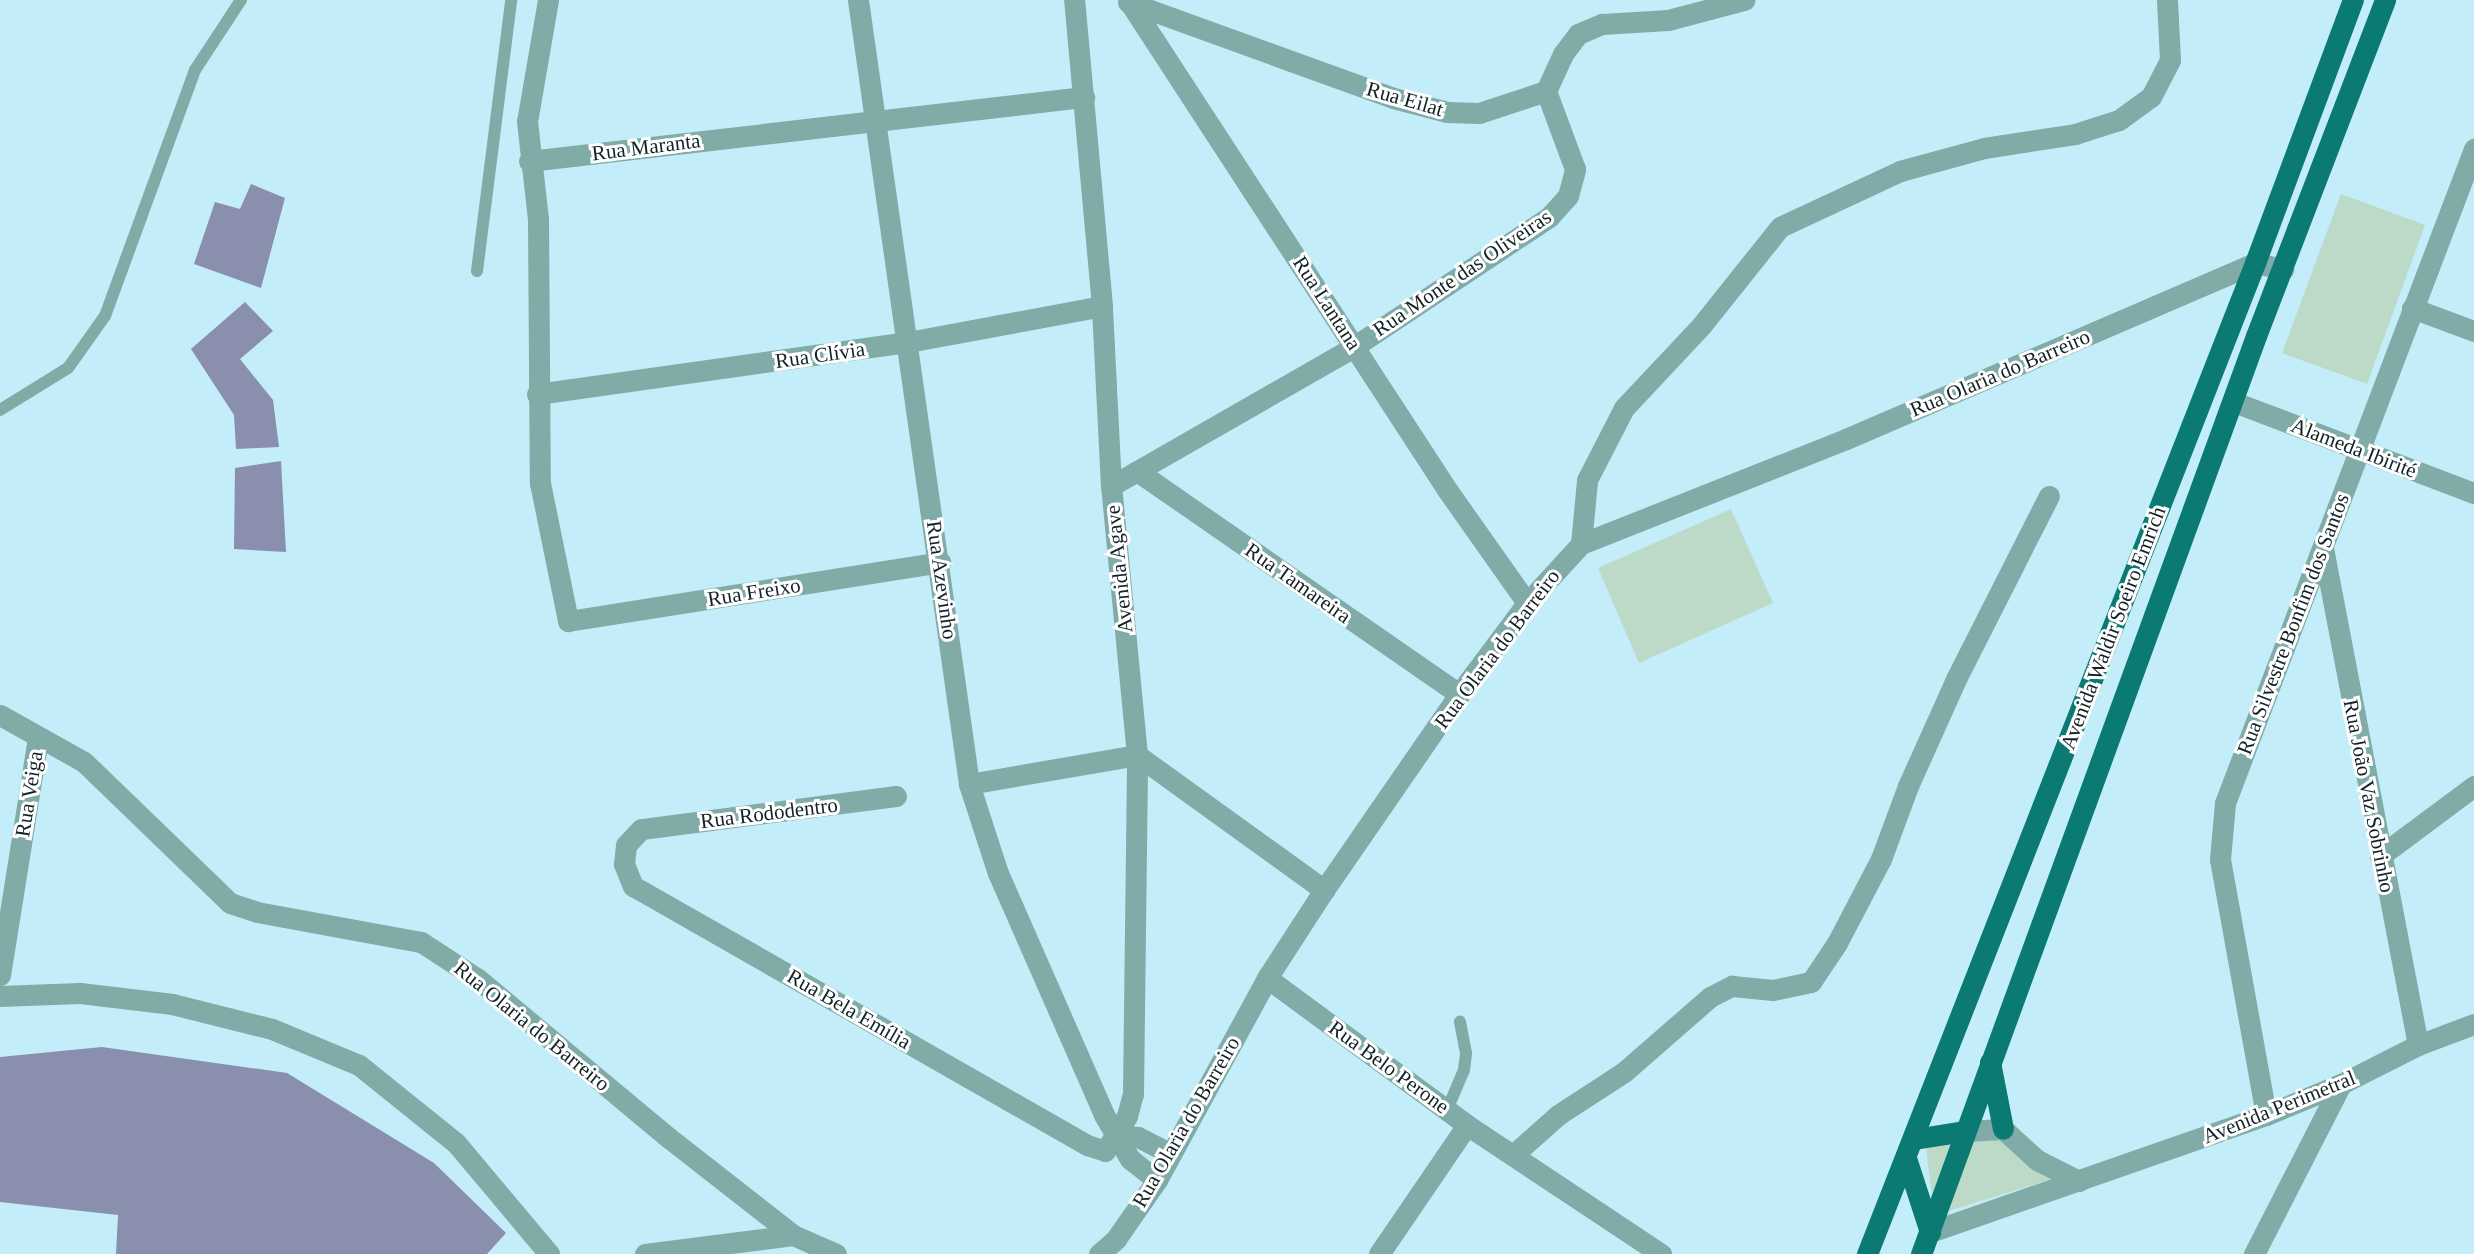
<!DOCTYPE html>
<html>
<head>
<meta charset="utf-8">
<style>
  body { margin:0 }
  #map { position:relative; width:2474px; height:1254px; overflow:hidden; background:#c2edf9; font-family:"Times New Roman",serif }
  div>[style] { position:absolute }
  .green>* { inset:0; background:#bddac8 }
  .water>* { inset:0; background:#8a8fad }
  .service>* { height:12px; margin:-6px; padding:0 6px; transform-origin:6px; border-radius:6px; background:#80aba7 }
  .minor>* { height:21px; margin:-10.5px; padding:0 10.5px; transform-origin:10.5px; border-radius:10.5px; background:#80aba7 }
  .primary>* { height:21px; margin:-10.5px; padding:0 10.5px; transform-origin:10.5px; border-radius:10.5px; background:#0a7a73 }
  span { translate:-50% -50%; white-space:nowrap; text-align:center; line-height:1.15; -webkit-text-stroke:6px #fff; paint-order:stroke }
  .street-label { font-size:21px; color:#122226 }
</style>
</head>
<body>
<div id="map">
  <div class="green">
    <div style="clip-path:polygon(2341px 194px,2425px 225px,2367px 384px,2282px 353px)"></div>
    <div style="clip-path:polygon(1731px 509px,1773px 603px,1639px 663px,1598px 568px)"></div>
    <div style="clip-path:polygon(1997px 1138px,2052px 1179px,1949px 1211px,1970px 1139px)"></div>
    <div style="clip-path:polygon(1952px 1141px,1932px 1195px,1926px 1148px)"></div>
  </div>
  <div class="water">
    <div style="clip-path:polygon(251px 184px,285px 198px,261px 288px,194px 264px,215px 202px,240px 209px)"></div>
    <div style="clip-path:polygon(245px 302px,273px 331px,240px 359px,273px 400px,279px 447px,236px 449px,234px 415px,191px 349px)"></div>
    <div style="clip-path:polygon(281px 461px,286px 552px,234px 549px,235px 468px)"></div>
    <div style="clip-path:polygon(102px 1047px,287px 1073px,434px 1163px,506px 1233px,487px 1254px,116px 1254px,118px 1215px,0 1202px,0 1057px)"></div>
  </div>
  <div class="service">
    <div style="left:477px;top:271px;width:273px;rotate:-82.8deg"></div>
    <div style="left:0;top:410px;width:80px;rotate:-31.7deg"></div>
    <div style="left:68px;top:368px;width:64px;rotate:-54.6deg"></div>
    <div style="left:105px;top:316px;width:262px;rotate:-69.9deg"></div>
    <div style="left:195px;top:70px;width:84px;rotate:-56.7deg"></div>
    <div style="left:1447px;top:1110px;width:43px;rotate:-67deg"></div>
    <div style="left:1464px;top:1070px;width:17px;rotate:-83deg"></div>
    <div style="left:1466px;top:1053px;width:32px;rotate:-101deg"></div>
  </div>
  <div class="minor">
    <div style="left:548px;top:0;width:123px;rotate:99.8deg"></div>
    <div style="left:527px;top:121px;width:99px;rotate:83.6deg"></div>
    <div style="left:538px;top:219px;width:264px;rotate:89.6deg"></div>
    <div style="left:540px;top:483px;width:141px;rotate:78.5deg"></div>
    <div style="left:568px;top:621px;width:377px;rotate:-9deg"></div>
    <div style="left:858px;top:0;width:792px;rotate:81.94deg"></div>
    <div style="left:969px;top:784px;width:94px;rotate:72deg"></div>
    <div style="left:998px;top:873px;width:264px;rotate:66.3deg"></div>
    <div style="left:1104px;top:1115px;width:51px;rotate:59.4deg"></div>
    <div style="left:1130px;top:1159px;width:34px;rotate:38deg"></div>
    <div style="left:1132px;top:0;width:4px;rotate:124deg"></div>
    <div style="left:1130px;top:3px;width:582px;rotate:56.91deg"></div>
    <div style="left:1448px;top:491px;width:137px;rotate:54.8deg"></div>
    <div style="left:1128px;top:2px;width:282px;rotate:19.9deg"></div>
    <div style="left:1393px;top:98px;width:56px;rotate:14.5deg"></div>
    <div style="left:1447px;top:112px;width:32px;rotate:2deg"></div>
    <div style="left:1479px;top:113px;width:71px;rotate:-18.2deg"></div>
    <div style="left:1546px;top:91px;width:41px;rotate:-65.3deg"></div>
    <div style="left:1563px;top:54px;width:25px;rotate:-53deg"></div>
    <div style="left:1578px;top:34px;width:26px;rotate:-23deg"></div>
    <div style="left:1602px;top:24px;width:66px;rotate:-3.5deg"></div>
    <div style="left:1668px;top:20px;width:79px;rotate:-14.7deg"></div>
    <div style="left:529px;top:161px;width:559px;rotate:-6.58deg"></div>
    <div style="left:2412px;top:308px;width:66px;rotate:20.4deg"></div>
    <div style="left:537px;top:394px;width:375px;rotate:-8deg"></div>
    <div style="left:908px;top:342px;width:197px;rotate:-10.5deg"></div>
    <div style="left:2234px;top:402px;width:257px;rotate:20.8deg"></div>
    <div style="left:1137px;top:471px;width:392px;rotate:34.7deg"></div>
    <div style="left:1111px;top:486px;width:281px;rotate:-29.8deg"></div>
    <div style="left:1355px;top:346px;width:233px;rotate:-33.6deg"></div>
    <div style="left:1549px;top:217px;width:28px;rotate:-48deg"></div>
    <div style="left:1568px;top:196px;width:28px;rotate:-75deg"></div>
    <div style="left:1575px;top:169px;width:83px;rotate:-110.4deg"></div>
    <div style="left:1581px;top:544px;width:64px;rotate:-84.6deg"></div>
    <div style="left:1587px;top:480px;width:81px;rotate:-62.8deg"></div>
    <div style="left:1624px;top:408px;width:112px;rotate:-46.8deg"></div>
    <div style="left:1701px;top:326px;width:127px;rotate:-51.4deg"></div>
    <div style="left:1780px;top:227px;width:132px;rotate:-25deg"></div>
    <div style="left:1900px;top:171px;width:87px;rotate:-15.3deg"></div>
    <div style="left:1984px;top:148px;width:92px;rotate:-8.7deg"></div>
    <div style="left:2075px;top:134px;width:46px;rotate:-17.7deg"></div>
    <div style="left:2119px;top:120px;width:39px;rotate:-36deg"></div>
    <div style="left:2151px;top:97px;width:42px;rotate:-62.8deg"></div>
    <div style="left:2170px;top:60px;width:60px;rotate:-92.9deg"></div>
    <div style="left:2323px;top:548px;width:506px;rotate:79.18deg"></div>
    <div style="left:0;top:715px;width:96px;rotate:29.2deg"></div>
    <div style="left:84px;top:762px;width:203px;rotate:44deg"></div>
    <div style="left:230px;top:903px;width:28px;rotate:18deg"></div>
    <div style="left:257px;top:912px;width:167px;rotate:10.4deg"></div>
    <div style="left:421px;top:942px;width:68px;rotate:33deg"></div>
    <div style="left:478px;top:979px;width:249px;rotate:39.8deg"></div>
    <div style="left:669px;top:1138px;width:157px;rotate:38deg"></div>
    <div style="left:793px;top:1235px;width:47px;rotate:23.8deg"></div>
    <div style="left:969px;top:784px;width:170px;rotate:-9.8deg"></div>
    <div style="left:1137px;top:755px;width:231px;rotate:35.8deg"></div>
    <div style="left:896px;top:796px;width:257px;rotate:172.6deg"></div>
    <div style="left:641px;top:829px;width:22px;rotate:133deg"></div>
    <div style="left:626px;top:845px;width:19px;rotate:96deg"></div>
    <div style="left:624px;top:864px;width:24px;rotate:68deg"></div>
    <div style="left:633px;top:886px;width:523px;rotate:29.7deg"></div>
    <div style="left:1087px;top:1145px;width:19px;rotate:18deg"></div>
    <div style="left:1105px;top:1151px;width:41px;rotate:-57.8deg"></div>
    <div style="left:1127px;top:1116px;width:23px;rotate:-75deg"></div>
    <div style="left:1133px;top:1094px;width:339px;rotate:-89.3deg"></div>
    <div style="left:1137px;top:755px;width:270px;rotate:-95.5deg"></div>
    <div style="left:1111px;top:486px;width:180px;rotate:-92.9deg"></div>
    <div style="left:1102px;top:306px;width:307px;rotate:-95.2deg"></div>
    <div style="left:2380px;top:856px;width:117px;rotate:-36.7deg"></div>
    <div style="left:0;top:975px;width:240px;rotate:-80.9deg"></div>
    <div style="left:1267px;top:978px;width:248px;rotate:36.3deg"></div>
    <div style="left:1467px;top:1125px;width:233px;rotate:33.6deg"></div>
    <div style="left:0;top:996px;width:80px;rotate:-2.1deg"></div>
    <div style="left:80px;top:993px;width:93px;rotate:6.8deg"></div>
    <div style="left:172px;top:1004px;width:103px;rotate:14deg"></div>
    <div style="left:272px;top:1029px;width:94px;rotate:22.5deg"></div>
    <div style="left:359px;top:1065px;width:124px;rotate:38.8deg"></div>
    <div style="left:456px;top:1143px;width:145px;rotate:50deg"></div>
    <div style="left:2266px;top:1115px;width:260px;rotate:-100.2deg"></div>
    <div style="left:2220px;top:859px;width:56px;rotate:-84.9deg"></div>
    <div style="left:2225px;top:803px;width:700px;rotate:-69.16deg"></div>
    <div style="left:1965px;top:1131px;width:38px;rotate:-3deg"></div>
    <div style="left:2003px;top:1129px;width:46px;rotate:42.4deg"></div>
    <div style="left:2037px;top:1160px;width:47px;rotate:26.6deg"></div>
    <div style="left:1115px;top:1135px;width:23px;rotate:5deg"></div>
    <div style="left:1138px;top:1137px;width:37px;rotate:27deg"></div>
    <div style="left:1513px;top:1155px;width:60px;rotate:-41.6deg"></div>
    <div style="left:1558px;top:1115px;width:79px;rotate:-33.1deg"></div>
    <div style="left:1624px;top:1072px;width:114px;rotate:-41.1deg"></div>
    <div style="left:1710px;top:997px;width:25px;rotate:-27deg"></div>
    <div style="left:1732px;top:986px;width:41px;rotate:5.6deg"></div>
    <div style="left:1773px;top:990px;width:39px;rotate:-12deg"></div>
    <div style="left:1811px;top:982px;width:47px;rotate:-56.3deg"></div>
    <div style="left:1837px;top:943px;width:95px;rotate:-62.4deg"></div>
    <div style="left:1881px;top:859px;width:78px;rotate:-69.7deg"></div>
    <div style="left:1908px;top:786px;width:120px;rotate:-65.8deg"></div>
    <div style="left:1957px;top:677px;width:203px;rotate:-63.1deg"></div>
    <div style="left:1930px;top:1232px;width:356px;rotate:-19.2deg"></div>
    <div style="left:2266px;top:1115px;width:81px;rotate:-22.5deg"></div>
    <div style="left:2341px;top:1084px;width:86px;rotate:-26.9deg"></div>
    <div style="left:2418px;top:1045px;width:60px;rotate:-20.6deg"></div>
    <div style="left:645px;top:1254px;width:149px;rotate:-7.3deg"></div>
    <div style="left:1099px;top:1254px;width:23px;rotate:-41deg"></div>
    <div style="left:1116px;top:1239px;width:72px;rotate:-55.2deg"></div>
    <div style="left:1157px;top:1180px;width:230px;rotate:-61.4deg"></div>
    <div style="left:1267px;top:978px;width:105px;rotate:-57.1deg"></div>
    <div style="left:1324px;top:890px;width:238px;rotate:-55.4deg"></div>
    <div style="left:1459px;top:694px;width:114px;rotate:-53.2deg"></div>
    <div style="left:1527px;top:603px;width:80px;rotate:-47.5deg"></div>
    <div style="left:1581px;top:544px;width:285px;rotate:-21.6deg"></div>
    <div style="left:1846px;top:439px;width:445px;rotate:-23.3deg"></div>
    <div style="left:2255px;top:263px;width:29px;rotate:12deg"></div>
    <div style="left:1379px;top:1254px;width:156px;rotate:-55.7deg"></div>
    <div style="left:2254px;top:1254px;width:191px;rotate:-62.9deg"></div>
  </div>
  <div class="primary">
    <div style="left:1990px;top:1062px;width:68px;rotate:79deg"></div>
    <div style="left:1914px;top:1139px;width:52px;rotate:-8.9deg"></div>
    <div style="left:1906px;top:1158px;width:78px;rotate:72deg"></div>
    <div style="left:1867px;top:1254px;width:1064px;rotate:-68.62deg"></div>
    <div style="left:2255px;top:263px;width:281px;rotate:-69.6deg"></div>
    <div style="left:1921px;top:1254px;width:977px;rotate:-69.95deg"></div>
    <div style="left:2256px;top:336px;width:360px;rotate:-69deg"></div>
  </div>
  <div class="street-label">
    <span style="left:1405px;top:99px;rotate:16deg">Rua Eilat</span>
    <span style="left:646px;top:147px;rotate:-7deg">Rua Maranta</span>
    <span style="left:1462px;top:273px;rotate:-34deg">Rua Monte das Oliveiras</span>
    <span style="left:1327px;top:303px;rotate:57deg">Rua Lantana</span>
    <span style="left:820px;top:355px;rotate:-8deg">Rua Clívia</span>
    <span style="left:2000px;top:373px;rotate:-23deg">Rua Olaria do Barreiro</span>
    <span style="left:2354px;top:448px;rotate:21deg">Alameda Ibirité</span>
    <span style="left:1119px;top:569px;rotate:-96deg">Avenida Agave</span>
    <span style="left:942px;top:580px;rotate:82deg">Rua Azevinho</span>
    <span style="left:1298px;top:583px;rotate:35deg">Rua Tamareira</span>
    <span style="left:754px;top:592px;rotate:-9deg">Rua Freixo</span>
    <span style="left:2293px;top:624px;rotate:-69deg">Rua Silvestre Bonfim dos Santos</span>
    <span style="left:2113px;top:628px;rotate:-69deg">Avenida Waldir Soeiro Emrich</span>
    <span style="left:1497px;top:649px;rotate:-53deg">Rua Olaria do Barreiro</span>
    <span style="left:29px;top:794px;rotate:-81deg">Rua Veiga</span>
    <span style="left:2369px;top:796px;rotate:79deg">Rua João Vaz Sobrinho</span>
    <span style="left:769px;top:813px;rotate:-7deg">Rua Rododentro</span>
    <span style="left:849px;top:1009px;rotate:30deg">Rua Bela Emília</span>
    <span style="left:532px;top:1026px;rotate:39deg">Rua Olaria do Barreiro</span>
    <span style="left:1389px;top:1067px;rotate:36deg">Rua Belo Perone</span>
    <span style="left:2279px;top:1107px;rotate:-22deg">Avenida Perimetral</span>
    <span style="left:1186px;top:1122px;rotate:-60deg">Rua Olaria do Barreiro</span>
  </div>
</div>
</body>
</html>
